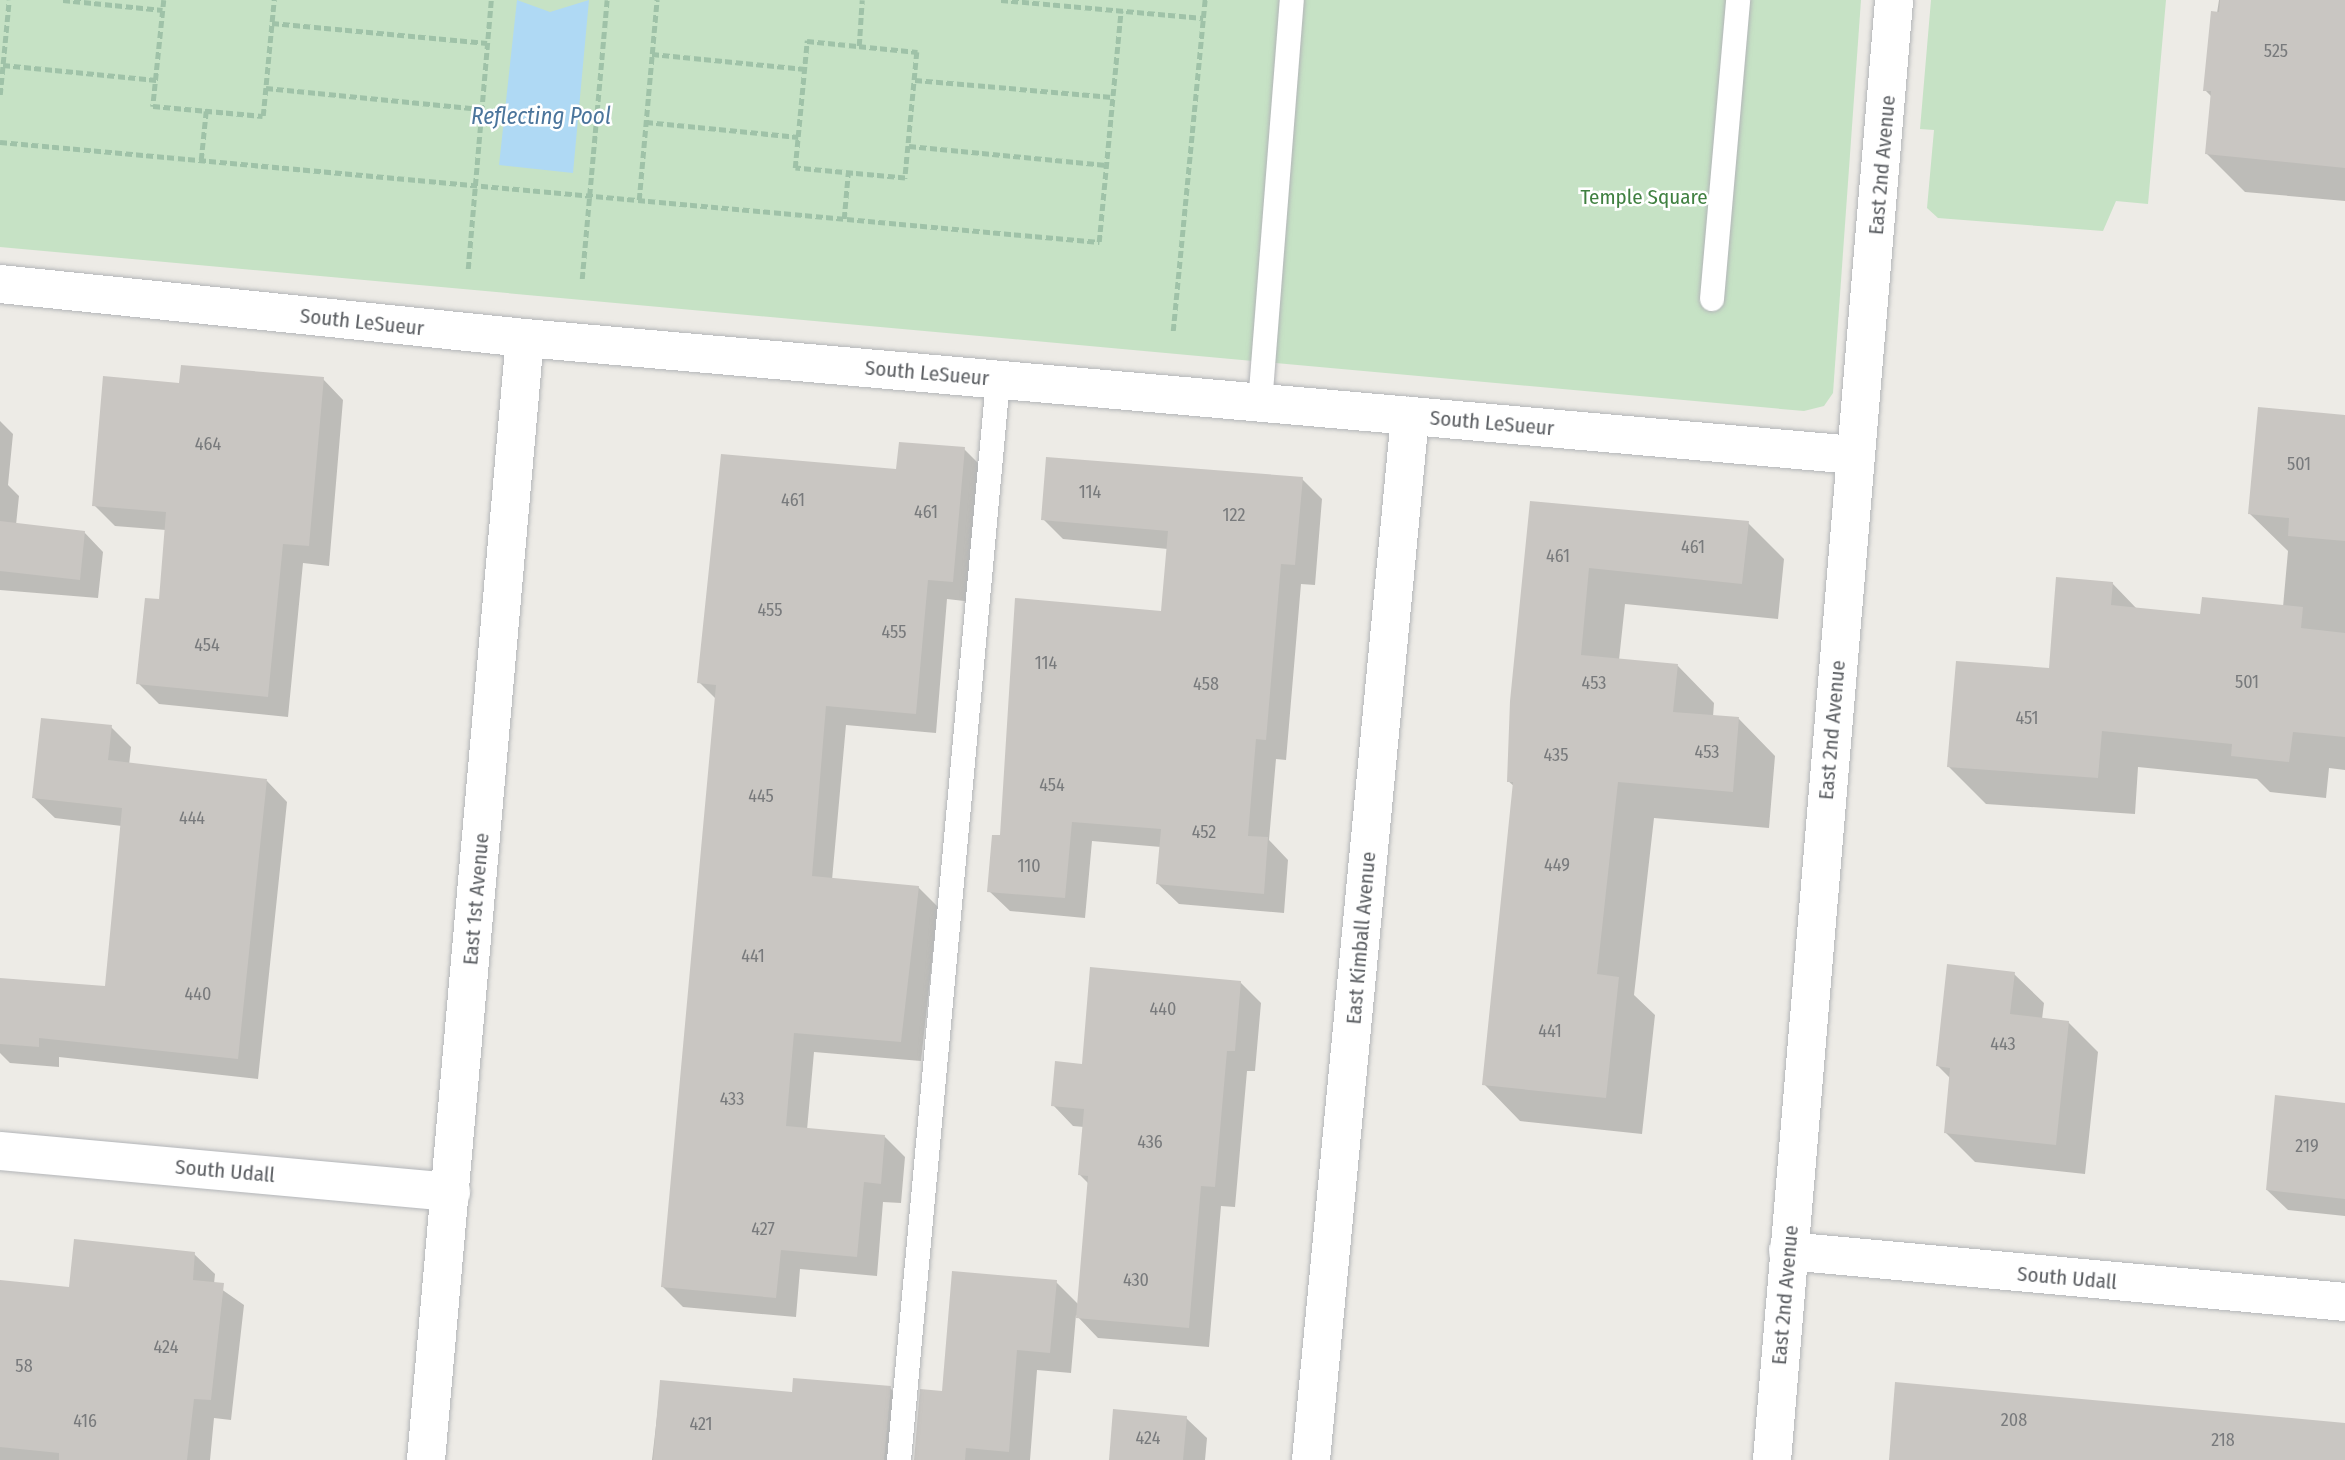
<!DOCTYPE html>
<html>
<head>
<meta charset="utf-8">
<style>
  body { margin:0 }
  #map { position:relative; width:2345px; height:1460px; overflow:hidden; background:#edebe6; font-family:"Fira Sans Condensed",sans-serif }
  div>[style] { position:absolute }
  .green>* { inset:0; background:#c6e2c5 }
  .water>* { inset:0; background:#afd9f4 }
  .shadow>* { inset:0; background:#0003 }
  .building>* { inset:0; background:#c9c6c2 }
  .path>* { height:4.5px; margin-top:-2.25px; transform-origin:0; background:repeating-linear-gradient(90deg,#9fc2a8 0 7px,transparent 0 10.5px) }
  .roads { filter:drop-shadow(0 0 2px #b3b5b8) drop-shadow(0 0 2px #b3b5b8) }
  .lane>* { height:24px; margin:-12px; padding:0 12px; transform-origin:12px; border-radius:12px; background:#fff }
  .street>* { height:38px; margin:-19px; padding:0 19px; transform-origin:19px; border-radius:19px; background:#fff }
  .secondary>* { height:38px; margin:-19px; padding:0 19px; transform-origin:19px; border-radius:19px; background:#fff }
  span { translate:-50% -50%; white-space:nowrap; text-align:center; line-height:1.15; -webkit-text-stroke:5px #fff; paint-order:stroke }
  .number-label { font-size:18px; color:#787a7c }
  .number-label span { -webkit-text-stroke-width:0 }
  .street-label { font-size:21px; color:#5d6064 }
  .park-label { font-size:21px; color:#408041 }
  .water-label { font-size:23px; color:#4b759c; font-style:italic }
</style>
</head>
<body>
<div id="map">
  <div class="green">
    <div style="clip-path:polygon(0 0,1861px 0,1833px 393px,1824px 406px,1804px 411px,0 247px)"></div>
    <div style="clip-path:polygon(1931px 0,2166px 0,2148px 204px,2116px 201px,2103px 231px,1938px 218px,1927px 208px,1934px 130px,1920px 129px)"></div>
  </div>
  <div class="water">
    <div style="clip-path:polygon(517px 0,550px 12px,589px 0,573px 173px,499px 165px)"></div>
  </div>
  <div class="shadow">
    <div style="clip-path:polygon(2219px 0,2345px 0,2345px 201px,2245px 192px,2207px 154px,2212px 97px,2205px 90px)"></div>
    <div style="clip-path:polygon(323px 379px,343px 400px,329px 566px,303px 563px,288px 717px,159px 704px,138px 683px,160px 601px,166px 530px,115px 526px,94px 505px,181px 385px)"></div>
    <div style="clip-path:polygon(2345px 416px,2345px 770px,2329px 768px,2326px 798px,2270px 792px,2257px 779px,2138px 767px,2135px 814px,1986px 804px,1949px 767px,2051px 670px,2112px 583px,2138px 610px,2202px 616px,2283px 607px,2288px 551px,2249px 513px)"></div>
    <div style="clip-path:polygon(0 421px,13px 434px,8px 485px,19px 496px,16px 525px,84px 532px,103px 552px,98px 598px,0 590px)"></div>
    <div style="clip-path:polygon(964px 449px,984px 469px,973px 602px,947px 599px,936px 733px,846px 725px,832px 880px,918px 887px,938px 907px,921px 1061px,814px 1052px,807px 1130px,885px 1137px,905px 1157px,901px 1203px,883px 1202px,877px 1276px,800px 1269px,796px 1317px,683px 1307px,663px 1287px,717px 700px,699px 682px,898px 471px)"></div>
    <div style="clip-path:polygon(1302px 479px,1322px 499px,1315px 585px,1301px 584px,1286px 760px,1276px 759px,1269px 840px,1288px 860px,1284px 913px,1179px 904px,1158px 884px,1161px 847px,1092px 841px,1085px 918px,1010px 911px,989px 891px,1002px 837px,1163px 613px,1168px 549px,1063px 539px,1043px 519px)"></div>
    <div style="clip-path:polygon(1532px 503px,1748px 523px,1784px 559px,1778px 619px,1625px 604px,1619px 660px,1678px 666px,1714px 703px,1713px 717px,1739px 719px,1775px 756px,1769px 828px,1654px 818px,1634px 995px,1655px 1015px,1642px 1134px,1520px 1121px,1484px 1084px,1515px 787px,1508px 781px)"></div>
    <div style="clip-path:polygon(111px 727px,131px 747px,129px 765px,267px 781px,287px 802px,258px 1079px,59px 1057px,59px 1067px,10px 1063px,0 1053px,0 980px,107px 987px,122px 826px,55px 818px,34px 798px)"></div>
    <div style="clip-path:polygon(2014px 974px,2044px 1003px,2042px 1019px,2068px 1022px,2098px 1052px,2085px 1174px,1975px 1162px,1945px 1132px,1951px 1079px,1938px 1066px)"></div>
    <div style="clip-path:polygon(1240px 982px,1261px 1003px,1255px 1071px,1247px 1071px,1235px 1207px,1221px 1206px,1209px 1347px,1098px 1338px,1076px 1315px,1071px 1373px,1037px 1370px,1030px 1460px,916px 1460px,944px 1393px,1056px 1282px,1078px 1304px,1089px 1184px,1080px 1175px,1084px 1127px,1073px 1126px,1053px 1105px,1084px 1066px)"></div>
    <div style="clip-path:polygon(2345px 1105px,2345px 1216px,2288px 1210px,2267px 1190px)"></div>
    <div style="clip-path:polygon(194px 1254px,215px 1274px,214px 1284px,244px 1305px,231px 1420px,214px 1418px,210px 1460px,0 1460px,0 1281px,70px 1289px)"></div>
    <div style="clip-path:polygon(661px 1382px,793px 1393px,890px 1388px,911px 1409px,906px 1460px,652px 1460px)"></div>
    <div style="clip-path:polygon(1186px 1418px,1207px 1438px,1205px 1460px,1110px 1460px)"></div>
  </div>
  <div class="building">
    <div style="clip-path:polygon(2220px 0,2345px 0,2345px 168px,2205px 154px,2211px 91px,2203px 91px,2211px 11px,2219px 12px)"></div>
    <div style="clip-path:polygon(181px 365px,324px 377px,309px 546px,283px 544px,268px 697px,136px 684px,145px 598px,159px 599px,166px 512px,92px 506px,103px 376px,179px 383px)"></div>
    <div style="clip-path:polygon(2258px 407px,2345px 415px,2345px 541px,2288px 536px,2289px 518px,2248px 514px)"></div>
    <div style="clip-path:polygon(899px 442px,965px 447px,953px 582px,928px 580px,916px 714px,826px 706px,812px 876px,919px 886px,901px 1042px,794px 1033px,786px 1126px,885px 1135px,881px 1184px,864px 1182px,857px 1257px,781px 1250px,776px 1298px,661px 1287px,716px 685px,697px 683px,721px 454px,896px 469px)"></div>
    <div style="clip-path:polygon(1046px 457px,1303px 477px,1295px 565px,1281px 564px,1266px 740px,1256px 739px,1248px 836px,1268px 837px,1264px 894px,1156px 884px,1161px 829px,1072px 822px,1065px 898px,987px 892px,992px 835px,1000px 835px,1015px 598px,1161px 611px,1168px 531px,1041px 520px)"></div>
    <div style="clip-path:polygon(1530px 501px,1749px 521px,1742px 584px,1589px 568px,1581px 655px,1678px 664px,1673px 712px,1739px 717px,1733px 792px,1618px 782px,1597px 974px,1619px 977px,1606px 1098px,1482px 1085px,1513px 782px,1507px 782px,1510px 701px)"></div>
    <div style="clip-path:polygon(0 521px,85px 531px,80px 580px,0 571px)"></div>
    <div style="clip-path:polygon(2056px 577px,2113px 582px,2111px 605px,2200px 614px,2202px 597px,2303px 607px,2301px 628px,2345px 633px,2345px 737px,2293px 732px,2289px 762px,2231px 756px,2232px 744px,2102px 731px,2098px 778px,1947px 767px,1956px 661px,2049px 668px)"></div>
    <div style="clip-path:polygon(41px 718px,112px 725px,108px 760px,267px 779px,238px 1059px,39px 1038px,39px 1047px,0 1044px,0 978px,105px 986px,122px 808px,32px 798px)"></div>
    <div style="clip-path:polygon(1947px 964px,2015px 972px,2010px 1014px,2069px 1021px,2056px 1145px,1944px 1133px,1950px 1068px,1936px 1066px)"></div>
    <div style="clip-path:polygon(1090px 967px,1241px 981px,1235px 1051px,1227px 1051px,1215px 1187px,1201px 1186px,1189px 1328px,1076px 1318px,1088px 1176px,1078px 1175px,1084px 1109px,1051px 1106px,1055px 1061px,1082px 1064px)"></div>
    <div style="clip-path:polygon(2275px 1095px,2345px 1103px,2345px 1199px,2266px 1190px)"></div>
    <div style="clip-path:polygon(74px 1239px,195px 1252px,193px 1280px,224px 1283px,211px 1400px,194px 1399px,187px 1460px,59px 1460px,59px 1453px,0 1447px,0 1280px,69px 1287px)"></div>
    <div style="clip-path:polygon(952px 1271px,1057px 1280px,1050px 1353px,1017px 1350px,1009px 1452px,966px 1448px,965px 1460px,914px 1460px,920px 1389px,942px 1391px)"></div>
    <div style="clip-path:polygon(793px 1378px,891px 1386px,884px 1460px,653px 1460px,660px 1380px,792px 1392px)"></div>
    <div style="clip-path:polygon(1895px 1382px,2345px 1423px,2345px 1460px,1889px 1460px)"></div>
    <div style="clip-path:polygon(1113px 1409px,1187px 1416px,1183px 1460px,1109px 1460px)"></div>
  </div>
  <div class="path">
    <div style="left:63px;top:0;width:100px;rotate:5.7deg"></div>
    <div style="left:164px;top:0;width:107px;rotate:95.9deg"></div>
    <div style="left:153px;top:106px;width:110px;rotate:5.2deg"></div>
    <div style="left:263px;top:116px;width:117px;rotate:-84.6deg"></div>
    <div style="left:1001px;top:0;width:203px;rotate:5.1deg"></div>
    <div style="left:272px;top:23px;width:216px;rotate:5.3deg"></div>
    <div style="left:807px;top:41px;width:111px;rotate:5.7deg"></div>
    <div style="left:917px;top:52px;width:127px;rotate:95.4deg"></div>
    <div style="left:905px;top:178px;width:110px;rotate:-174.8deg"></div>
    <div style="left:795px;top:168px;width:128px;rotate:-84.6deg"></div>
    <div style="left:859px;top:46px;width:46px;rotate:-86.3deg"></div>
    <div style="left:652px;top:54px;width:154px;rotate:5.6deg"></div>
    <div style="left:3px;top:65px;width:154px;rotate:5.6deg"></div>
    <div style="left:915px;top:80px;width:198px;rotate:4.9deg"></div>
    <div style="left:266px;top:88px;width:216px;rotate:5.6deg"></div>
    <div style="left:0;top:95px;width:95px;rotate:-84.6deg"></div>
    <div style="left:646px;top:122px;width:153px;rotate:5.6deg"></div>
    <div style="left:0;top:142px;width:1104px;rotate:5.2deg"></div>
    <div style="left:1099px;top:242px;width:232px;rotate:-84.6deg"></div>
    <div style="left:909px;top:146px;width:198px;rotate:5.5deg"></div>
    <div style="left:201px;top:160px;width:49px;rotate:-84.2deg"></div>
    <div style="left:639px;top:200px;width:201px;rotate:-84.9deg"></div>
    <div style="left:844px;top:219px;width:46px;rotate:-85deg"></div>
    <div style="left:468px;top:269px;width:270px;rotate:-85.1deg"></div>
    <div style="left:582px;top:279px;width:280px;rotate:-84.9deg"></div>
    <div style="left:1173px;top:331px;width:333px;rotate:-84.5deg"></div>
  </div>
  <div class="roads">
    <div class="lane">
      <div style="left:1712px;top:299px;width:300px;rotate:-85deg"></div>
      <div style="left:1260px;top:404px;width:405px;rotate:-85.5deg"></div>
      <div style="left:899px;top:1460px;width:1085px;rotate:-84.76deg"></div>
    </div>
    <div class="street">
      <div style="left:0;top:284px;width:528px;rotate:5.87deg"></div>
      <div style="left:525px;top:338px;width:1335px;rotate:5.03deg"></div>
      <div style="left:0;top:1151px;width:453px;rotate:5.2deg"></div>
      <div style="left:1788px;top:1251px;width:559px;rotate:5.23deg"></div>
      <div style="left:426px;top:1460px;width:1126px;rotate:-84.96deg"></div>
      <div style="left:1311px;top:1460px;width:1049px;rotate:-84.58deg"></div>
    </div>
    <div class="secondary">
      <div style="left:1772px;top:1460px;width:1465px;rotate:-85.22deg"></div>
    </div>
  </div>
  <div class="number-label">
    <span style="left:2276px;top:51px">525</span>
    <span style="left:208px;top:444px">464</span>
    <span style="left:2299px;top:464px">501</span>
    <span style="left:1090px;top:492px">114</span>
    <span style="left:793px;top:500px">461</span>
    <span style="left:926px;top:512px">461</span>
    <span style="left:1234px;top:515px">122</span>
    <span style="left:1693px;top:547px">461</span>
    <span style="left:1558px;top:556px">461</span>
    <span style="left:770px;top:610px">455</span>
    <span style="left:894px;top:632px">455</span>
    <span style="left:207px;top:645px">454</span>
    <span style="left:1046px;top:663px">114</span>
    <span style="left:2247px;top:682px">501</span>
    <span style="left:1594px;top:683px">453</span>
    <span style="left:1206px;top:684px">458</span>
    <span style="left:2027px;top:718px">451</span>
    <span style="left:1707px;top:752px">453</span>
    <span style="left:1556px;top:755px">435</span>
    <span style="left:1052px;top:785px">454</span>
    <span style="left:761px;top:796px">445</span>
    <span style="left:192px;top:818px">444</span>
    <span style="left:1204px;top:832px">452</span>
    <span style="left:1557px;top:865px">449</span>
    <span style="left:1029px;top:866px">110</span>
    <span style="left:753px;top:956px">441</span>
    <span style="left:198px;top:994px">440</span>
    <span style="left:1163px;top:1009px">440</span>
    <span style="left:1550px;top:1031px">441</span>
    <span style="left:2003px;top:1044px">443</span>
    <span style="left:732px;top:1099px">433</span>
    <span style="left:1150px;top:1142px">436</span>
    <span style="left:2307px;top:1146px">219</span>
    <span style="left:763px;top:1229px">427</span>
    <span style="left:1136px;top:1280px">430</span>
    <span style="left:166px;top:1347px">424</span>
    <span style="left:24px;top:1366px">58</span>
    <span style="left:2014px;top:1420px">208</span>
    <span style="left:85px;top:1421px">416</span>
    <span style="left:701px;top:1424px">421</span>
    <span style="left:1148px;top:1438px">424</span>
    <span style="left:2223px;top:1440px">218</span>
  </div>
  <div class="street-label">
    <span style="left:1882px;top:165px;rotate:-85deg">East 2nd Avenue</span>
    <span style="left:362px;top:322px;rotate:6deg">South LeSueur</span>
    <span style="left:927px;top:373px;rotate:5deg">South LeSueur</span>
    <span style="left:1492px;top:423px;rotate:5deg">South LeSueur</span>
    <span style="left:1832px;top:730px;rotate:-85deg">East 2nd Avenue</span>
    <span style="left:476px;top:899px;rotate:-85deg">East 1st Avenue</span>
    <span style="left:1361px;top:938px;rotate:-85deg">East Kimball Avenue</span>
    <span style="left:225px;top:1171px;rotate:5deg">South Udall</span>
    <span style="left:2067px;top:1278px;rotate:5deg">South Udall</span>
    <span style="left:1785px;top:1295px;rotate:-85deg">East 2nd Avenue</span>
  </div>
  <div class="park-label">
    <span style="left:1644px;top:197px">Temple Square</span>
  </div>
  <div class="water-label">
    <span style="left:541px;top:116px">Reflecting Pool</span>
  </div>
</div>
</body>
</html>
